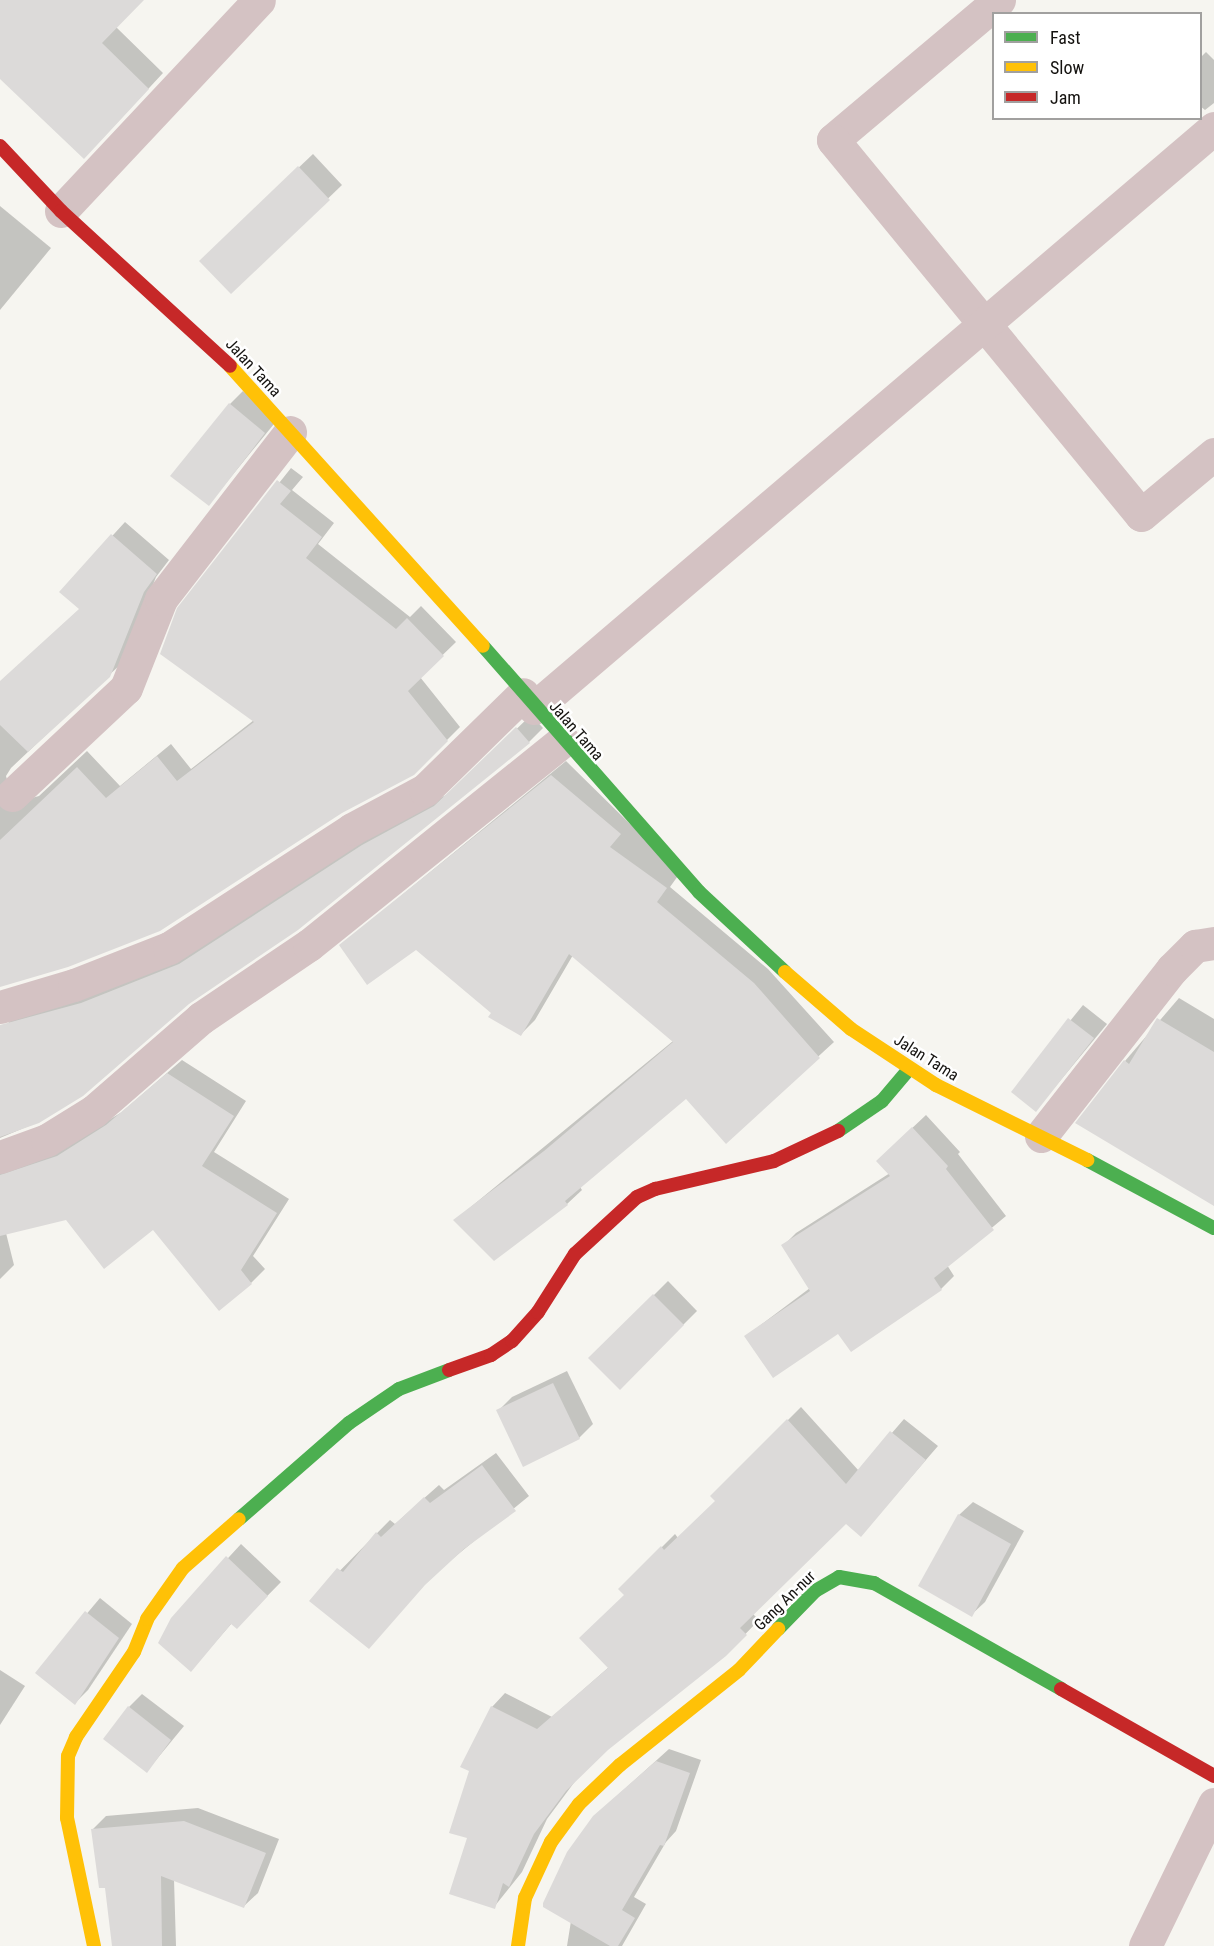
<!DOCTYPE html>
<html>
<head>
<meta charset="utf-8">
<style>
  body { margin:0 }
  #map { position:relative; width:1214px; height:1946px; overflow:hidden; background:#f6f5f0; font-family:"Roboto Condensed",sans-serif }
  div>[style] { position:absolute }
  .shadow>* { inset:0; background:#0003 }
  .building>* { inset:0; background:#dcdad9 }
  .street>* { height:33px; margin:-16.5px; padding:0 16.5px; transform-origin:16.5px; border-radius:16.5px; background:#d4c2c3 }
  .fast>* { height:14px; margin:-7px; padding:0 7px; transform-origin:7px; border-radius:7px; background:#4caf50 }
  .slow>* { height:14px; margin:-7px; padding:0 7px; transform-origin:7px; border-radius:7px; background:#ffc107 }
  .jam>* { height:14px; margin:-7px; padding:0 7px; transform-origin:7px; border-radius:7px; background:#c62828 }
  span { translate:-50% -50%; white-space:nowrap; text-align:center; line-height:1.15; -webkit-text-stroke:5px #fff; paint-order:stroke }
  .street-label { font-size:16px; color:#14120f }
  .legend { position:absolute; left:992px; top:12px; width:210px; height:108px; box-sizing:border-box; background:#fff; border:2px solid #a1a09f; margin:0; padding:8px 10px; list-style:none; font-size:18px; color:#14120f }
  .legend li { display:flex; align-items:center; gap:12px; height:30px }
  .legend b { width:30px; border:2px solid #a1a09f }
</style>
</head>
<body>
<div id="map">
  <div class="shadow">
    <div style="clip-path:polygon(0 0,142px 0,116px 27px,163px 73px,99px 142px,0 43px)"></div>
    <div style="clip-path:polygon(1206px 52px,1214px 60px,1214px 103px,1205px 110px,1200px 106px,1200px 58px)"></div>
    <div style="clip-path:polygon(313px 154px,342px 185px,231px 292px,214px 248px)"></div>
    <div style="clip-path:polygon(0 206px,51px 248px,0 310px)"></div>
    <div style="clip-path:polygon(243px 391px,278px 419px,209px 504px,230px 404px)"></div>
    <div style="clip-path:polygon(291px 468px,303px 477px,292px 490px,334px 523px,318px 544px,410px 617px,421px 606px,456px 642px,420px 677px,460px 727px,413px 774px,0 986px,0 682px,80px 609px,61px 592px,125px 522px,169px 560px,156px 577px,123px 662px,11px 768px,6px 776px,11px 794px,21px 801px,39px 796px,87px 751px,120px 786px,171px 744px,191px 769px,254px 720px,179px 609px)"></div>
    <div style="clip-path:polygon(531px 715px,543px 728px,529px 742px,297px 929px,188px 1003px,38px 1122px,0 1138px,0 1057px,6px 1025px,20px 1012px,450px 793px)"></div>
    <div style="clip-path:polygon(566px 761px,680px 873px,670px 887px,768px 969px,834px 1042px,726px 1141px,686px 1097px,580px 1187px,582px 1190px,567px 1204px,455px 1220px,673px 1041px,573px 955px,535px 1020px,521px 1034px,416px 948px,341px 945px)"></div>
    <div style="clip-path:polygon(1179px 998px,1214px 1019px,1214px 1204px,1125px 1061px)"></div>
    <div style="clip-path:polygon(1083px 1005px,1107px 1024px,1036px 1110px,1013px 1091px)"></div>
    <div style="clip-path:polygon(182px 1060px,246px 1101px,214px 1152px,289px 1199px,253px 1256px,265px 1269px,251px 1283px,153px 1228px,66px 1218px,6px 1233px,14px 1265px,0 1279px,0 1153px,69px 1144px,122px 1112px)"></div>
    <div style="clip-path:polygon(926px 1115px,960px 1152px,958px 1154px,1006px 1216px,947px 1265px,954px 1276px,941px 1289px,852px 1350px,839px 1332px,746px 1336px,810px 1288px,783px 1246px,796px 1233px,890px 1173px,891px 1148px)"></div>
    <div style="clip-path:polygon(668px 1281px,697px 1311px,620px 1388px,591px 1358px)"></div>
    <div style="clip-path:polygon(567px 1371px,593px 1424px,579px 1438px,498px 1411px,512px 1397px)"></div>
    <div style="clip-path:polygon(801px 1407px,859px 1471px,904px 1419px,938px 1446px,861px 1535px,846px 1522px,753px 1614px,759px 1620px,725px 1655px,607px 1749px,576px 1780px,547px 1819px,522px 1872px,494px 1907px,468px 1837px,492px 1707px,505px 1693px,552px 1717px,609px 1667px,626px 1595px,620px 1589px,675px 1534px,678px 1538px,716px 1501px,712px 1496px)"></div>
    <div style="clip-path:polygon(496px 1453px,529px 1496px,434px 1574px,369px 1647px,311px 1600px,390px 1520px,395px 1524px,439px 1485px,444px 1490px)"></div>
    <div style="clip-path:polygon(973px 1502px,1024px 1531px,985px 1602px,971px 1615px,959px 1515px)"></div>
    <div style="clip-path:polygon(241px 1544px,281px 1582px,237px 1627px,232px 1623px,191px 1670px,172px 1619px)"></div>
    <div style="clip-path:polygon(100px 1598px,132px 1624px,88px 1690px,75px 1703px,37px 1673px)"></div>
    <div style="clip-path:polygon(0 1670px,25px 1686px,0 1725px)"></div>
    <div style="clip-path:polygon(142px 1694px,184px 1726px,147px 1771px,129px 1707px)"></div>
    <div style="clip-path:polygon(669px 1749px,701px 1760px,676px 1831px,666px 1842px,634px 1897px,646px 1904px,622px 1946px,567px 1946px,571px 1921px,608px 1804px)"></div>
    <div style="clip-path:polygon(198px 1808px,279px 1839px,258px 1893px,244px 1906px,174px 1879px,176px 1946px,113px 1946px,106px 1886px,101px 1886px,92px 1830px,106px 1816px)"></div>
  </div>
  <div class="building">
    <div style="clip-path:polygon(0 0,144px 0,102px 43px,149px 89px,84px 159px,0 79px)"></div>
    <div style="clip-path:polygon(298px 166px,330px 200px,231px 294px,199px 261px)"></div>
    <div style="clip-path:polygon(229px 403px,265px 433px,209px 506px,170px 476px)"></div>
    <div style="clip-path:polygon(277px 480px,291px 491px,280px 504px,322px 537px,306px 558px,396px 629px,407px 618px,444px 656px,408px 691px,448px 741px,414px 775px,342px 813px,160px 931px,68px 967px,0 987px,0 840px,77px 767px,106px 798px,157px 756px,177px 781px,254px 722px,160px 654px,177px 608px)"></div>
    <div style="clip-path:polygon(111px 534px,157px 574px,144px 592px,110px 677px,28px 752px,0 725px,0 681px,79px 609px,59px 592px)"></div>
    <div style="clip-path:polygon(516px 727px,530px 743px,298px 930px,189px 1004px,83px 1096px,39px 1123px,0 1137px,0 1025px,81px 1003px,179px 964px,362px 845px,434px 806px)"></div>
    <div style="clip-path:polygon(551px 775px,621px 834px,610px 847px,667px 888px,657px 902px,754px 983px,820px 1058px,726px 1144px,686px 1099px,565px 1201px,568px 1205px,494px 1261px,453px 1220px,544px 1151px,673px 1042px,569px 954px,521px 1036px,488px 1017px,491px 1013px,416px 950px,367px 985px,339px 945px)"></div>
    <div style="clip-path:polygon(1068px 1018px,1094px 1038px,1036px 1112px,1011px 1092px)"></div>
    <div style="clip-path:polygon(1157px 1018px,1214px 1052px,1214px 1206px,1075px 1123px,1124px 1060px,1129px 1064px)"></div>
    <div style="clip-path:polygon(167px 1073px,234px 1116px,202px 1166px,277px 1213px,241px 1270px,252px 1284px,219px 1311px,153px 1230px,104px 1269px,66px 1220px,0 1236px,0 1175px,57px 1156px,106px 1125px)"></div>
    <div style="clip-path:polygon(912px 1127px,948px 1166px,946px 1169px,994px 1230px,934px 1278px,942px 1290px,851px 1352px,838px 1334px,773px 1378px,744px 1336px,810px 1291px,781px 1245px,890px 1176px,876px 1161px)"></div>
    <div style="clip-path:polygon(653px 1294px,684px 1325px,620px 1390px,588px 1358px)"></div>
    <div style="clip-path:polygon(553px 1383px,580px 1439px,523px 1467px,496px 1410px)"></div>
    <div style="clip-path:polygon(787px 1419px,846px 1484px,890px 1431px,926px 1460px,861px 1537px,846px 1524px,740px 1628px,747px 1635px,726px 1656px,608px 1750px,566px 1791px,534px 1834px,509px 1887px,503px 1883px,495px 1909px,449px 1894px,467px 1838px,449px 1833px,469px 1771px,460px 1767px,491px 1706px,537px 1729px,608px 1668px,579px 1638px,624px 1595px,618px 1589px,661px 1546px,664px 1550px,715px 1501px,710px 1496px)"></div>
    <div style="clip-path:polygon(482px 1465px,516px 1511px,464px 1549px,425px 1585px,369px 1649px,309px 1601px,337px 1568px,343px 1572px,376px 1532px,381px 1537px,424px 1497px,430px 1503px)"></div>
    <div style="clip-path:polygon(958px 1514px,1011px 1544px,972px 1617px,918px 1586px)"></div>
    <div style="clip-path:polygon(226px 1556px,268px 1596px,237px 1629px,231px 1624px,191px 1672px,158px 1643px,171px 1618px)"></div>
    <div style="clip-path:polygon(85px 1611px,119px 1638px,75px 1705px,35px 1673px)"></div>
    <div style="clip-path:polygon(128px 1706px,171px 1740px,147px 1773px,103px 1739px)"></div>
    <div style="clip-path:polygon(656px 1761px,690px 1773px,664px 1846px,660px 1845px,622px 1910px,635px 1918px,618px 1946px,610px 1946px,543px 1907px,543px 1903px,567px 1852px,593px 1816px)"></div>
    <div style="clip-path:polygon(184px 1821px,266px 1853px,244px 1908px,161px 1876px,162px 1946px,112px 1946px,105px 1888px,99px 1888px,91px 1829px)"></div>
  </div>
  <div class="street">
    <div style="left:999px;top:0;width:217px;rotate:139.9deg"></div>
    <div style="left:833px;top:140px;width:485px;rotate:50.6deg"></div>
    <div style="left:1141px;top:515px;width:95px;rotate:-39.9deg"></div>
    <div style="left:61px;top:211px;width:289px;rotate:-46.8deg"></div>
    <div style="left:534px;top:708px;width:894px;rotate:-40.46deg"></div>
    <div style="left:12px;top:795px;width:156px;rotate:-43.2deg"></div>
    <div style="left:126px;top:688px;width:96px;rotate:-68.5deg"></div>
    <div style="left:161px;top:599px;width:211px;rotate:-52.3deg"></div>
    <div style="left:0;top:1007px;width:77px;rotate:-16.6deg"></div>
    <div style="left:74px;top:985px;width:102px;rotate:-21.3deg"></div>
    <div style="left:169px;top:948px;width:218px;rotate:-33deg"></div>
    <div style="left:352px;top:829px;width:83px;rotate:-28.1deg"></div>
    <div style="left:425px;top:790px;width:137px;rotate:-44.4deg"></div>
    <div style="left:1041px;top:1136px;width:212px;rotate:-51.9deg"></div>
    <div style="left:1172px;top:969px;width:33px;rotate:-45deg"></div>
    <div style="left:1195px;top:946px;width:19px;rotate:-9deg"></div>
    <div style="left:0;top:1157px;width:50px;rotate:-19.9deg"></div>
    <div style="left:47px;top:1140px;width:55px;rotate:-31.7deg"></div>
    <div style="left:94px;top:1111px;width:142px;rotate:-41deg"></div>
    <div style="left:201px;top:1018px;width:130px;rotate:-34.1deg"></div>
    <div style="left:309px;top:945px;width:326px;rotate:-38.8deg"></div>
    <div style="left:1145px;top:1946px;width:158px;rotate:-64.1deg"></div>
  </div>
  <div class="fast">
    <div style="left:483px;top:646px;width:327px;rotate:48.7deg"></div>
    <div style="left:699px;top:892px;width:117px;rotate:42.9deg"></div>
    <div style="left:838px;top:1131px;width:53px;rotate:-34.3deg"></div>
    <div style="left:882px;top:1101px;width:42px;rotate:-49.8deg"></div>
    <div style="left:1087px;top:1160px;width:144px;rotate:28.2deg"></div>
    <div style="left:239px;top:1519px;width:146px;rotate:-41.1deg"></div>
    <div style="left:349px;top:1423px;width:60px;rotate:-34.2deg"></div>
    <div style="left:399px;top:1389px;width:53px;rotate:-20.8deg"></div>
    <div style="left:778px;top:1629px;width:53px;rotate:-45.8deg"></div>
    <div style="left:815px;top:1591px;width:28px;rotate:-30deg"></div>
    <div style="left:839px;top:1577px;width:36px;rotate:10deg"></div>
    <div style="left:874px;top:1583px;width:215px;rotate:29.5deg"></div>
  </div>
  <div class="slow">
    <div style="left:230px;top:366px;width:377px;rotate:47.9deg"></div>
    <div style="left:785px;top:972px;width:87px;rotate:40.8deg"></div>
    <div style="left:851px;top:1029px;width:102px;rotate:33.4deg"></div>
    <div style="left:936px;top:1085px;width:169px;rotate:26.4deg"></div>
    <div style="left:94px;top:1946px;width:131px;rotate:-101.9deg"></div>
    <div style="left:67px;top:1818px;width:62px;rotate:-89.1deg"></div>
    <div style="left:68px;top:1756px;width:21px;rotate:-67deg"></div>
    <div style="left:76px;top:1737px;width:103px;rotate:-55.7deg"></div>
    <div style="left:134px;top:1652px;width:35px;rotate:-68deg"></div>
    <div style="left:147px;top:1619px;width:62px;rotate:-54.8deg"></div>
    <div style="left:183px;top:1568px;width:74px;rotate:-41.2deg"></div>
    <div style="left:518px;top:1946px;width:49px;rotate:-81.7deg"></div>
    <div style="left:525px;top:1898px;width:62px;rotate:-65.1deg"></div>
    <div style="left:551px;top:1842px;width:47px;rotate:-53.6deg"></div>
    <div style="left:579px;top:1804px;width:57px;rotate:-43.6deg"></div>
    <div style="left:620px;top:1765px;width:152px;rotate:-38.6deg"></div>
    <div style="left:739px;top:1670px;width:57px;rotate:-46.4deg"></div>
  </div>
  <div class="jam">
    <div style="left:0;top:146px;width:89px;rotate:46.8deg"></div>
    <div style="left:61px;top:211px;width:229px;rotate:42.5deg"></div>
    <div style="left:449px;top:1370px;width:45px;rotate:-19.7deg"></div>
    <div style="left:491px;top:1355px;width:25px;rotate:-34deg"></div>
    <div style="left:512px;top:1341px;width:39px;rotate:-48deg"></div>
    <div style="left:538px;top:1312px;width:69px;rotate:-57.5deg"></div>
    <div style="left:575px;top:1254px;width:84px;rotate:-42.6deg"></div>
    <div style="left:637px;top:1197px;width:20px;rotate:-24deg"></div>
    <div style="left:655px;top:1189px;width:122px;rotate:-13.2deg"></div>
    <div style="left:774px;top:1161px;width:71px;rotate:-25.1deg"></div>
    <div style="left:1061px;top:1689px;width:176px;rotate:29.6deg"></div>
  </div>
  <div class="street-label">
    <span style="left:253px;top:368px;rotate:47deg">Jalan Tama</span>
    <span style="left:576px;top:731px;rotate:49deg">Jalan Tama</span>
    <span style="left:926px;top:1058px;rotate:32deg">Jalan Tama</span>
    <span style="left:785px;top:1601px;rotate:-44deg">Gang An-nur</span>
  </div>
  <ul class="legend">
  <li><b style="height:8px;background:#4caf50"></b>Fast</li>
  <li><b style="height:8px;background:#ffc107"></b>Slow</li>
  <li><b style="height:8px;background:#c62828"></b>Jam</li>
  </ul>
</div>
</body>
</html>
